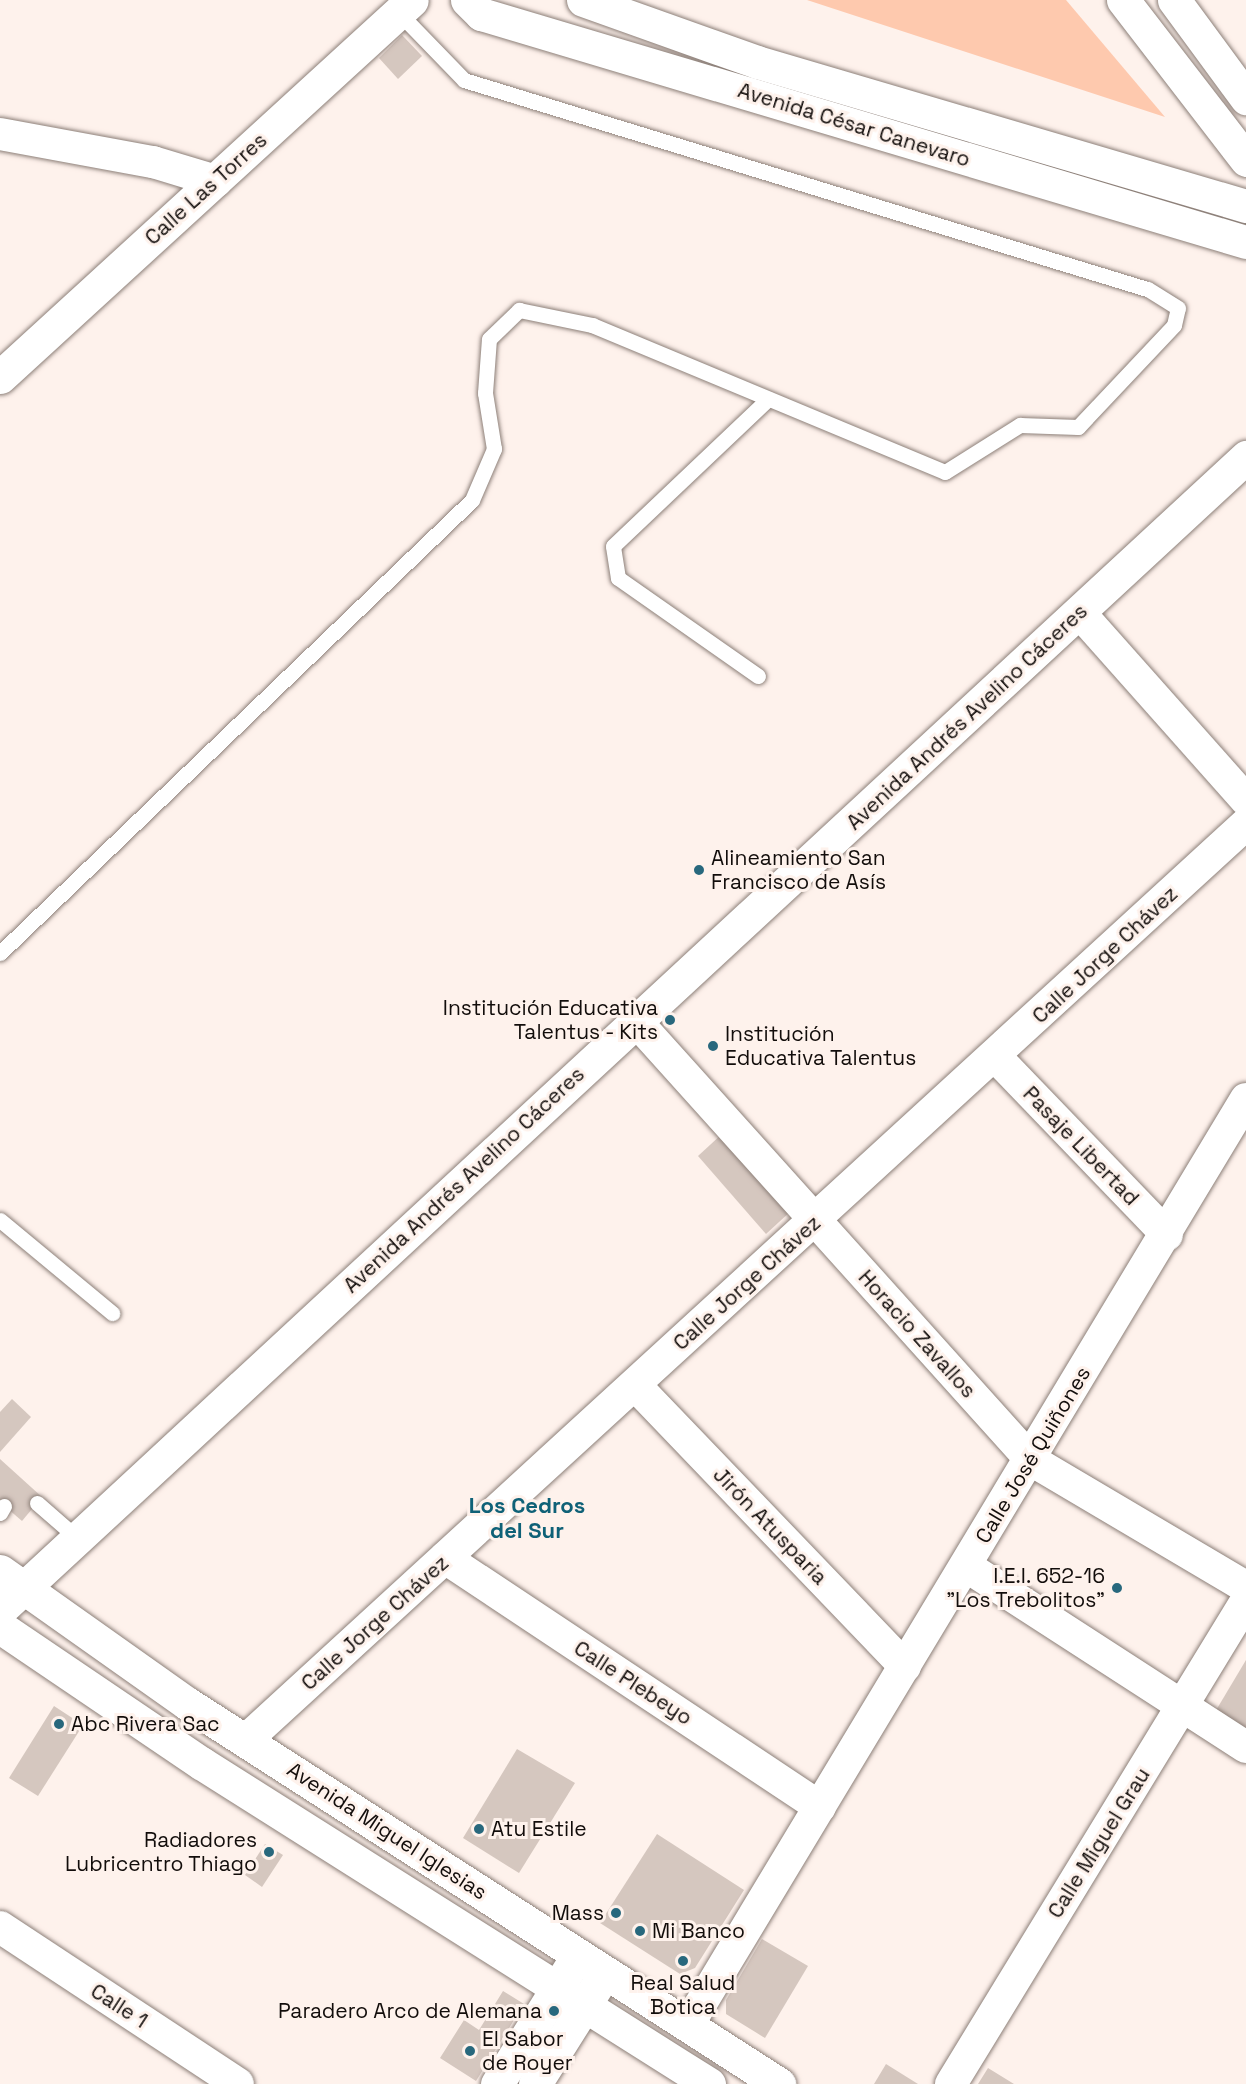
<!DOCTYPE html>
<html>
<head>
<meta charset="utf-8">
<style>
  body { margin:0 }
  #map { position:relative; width:1246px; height:2084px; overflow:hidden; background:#fef2ec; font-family:"Space Grotesk",sans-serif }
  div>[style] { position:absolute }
  .green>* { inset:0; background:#fec9ae }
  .building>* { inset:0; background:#d5c7bf }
  .roads { filter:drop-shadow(0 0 2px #8c7f78) drop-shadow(0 0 2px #8c7f78) }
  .lane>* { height:15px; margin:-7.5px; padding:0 7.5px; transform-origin:7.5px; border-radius:7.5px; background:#fff }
  .street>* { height:32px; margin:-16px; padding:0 16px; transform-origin:16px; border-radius:16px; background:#fff }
  .secondary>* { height:33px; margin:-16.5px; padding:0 16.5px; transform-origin:16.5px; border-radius:16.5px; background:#fff }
  .dots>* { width:16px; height:16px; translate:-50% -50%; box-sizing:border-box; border:3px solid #fef2ec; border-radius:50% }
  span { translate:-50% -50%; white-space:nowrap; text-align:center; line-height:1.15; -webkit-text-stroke:6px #fef2ec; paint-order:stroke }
  .street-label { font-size:21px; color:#120d0b }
  .poi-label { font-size:21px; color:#120d0b }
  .left { translate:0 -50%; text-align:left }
  .right { translate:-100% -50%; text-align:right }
  .neighbourhood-label { font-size:22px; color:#0f6177; font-weight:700 }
</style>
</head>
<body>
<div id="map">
  <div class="green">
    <div style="clip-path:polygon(807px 0,1066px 0,1165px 117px)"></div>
  </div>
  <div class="building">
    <div style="clip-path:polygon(402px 35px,422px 56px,398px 79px,379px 58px)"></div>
    <div style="clip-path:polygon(723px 1133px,791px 1211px,766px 1234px,698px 1156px)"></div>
    <div style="clip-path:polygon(12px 1399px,31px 1417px,0 1452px,0 1412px)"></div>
    <div style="clip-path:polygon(0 1459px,42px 1497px,22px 1521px,0 1502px)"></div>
    <div style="clip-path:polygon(1246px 1660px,1246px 1731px,1215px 1712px)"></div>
    <div style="clip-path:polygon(54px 1706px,83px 1725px,38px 1796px,9px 1778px)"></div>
    <div style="clip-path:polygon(517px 1749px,575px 1783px,519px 1873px,463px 1838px)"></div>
    <div style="clip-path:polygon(657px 1834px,744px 1890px,695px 1968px,680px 1974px,600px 1923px)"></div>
    <div style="clip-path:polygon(265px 1844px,283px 1855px,262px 1887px,245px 1875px)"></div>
    <div style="clip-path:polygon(762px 1939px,808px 1966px,765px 2038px,726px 2014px,726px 2000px)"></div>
    <div style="clip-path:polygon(503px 1991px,524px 2004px,476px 2081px,440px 2058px,464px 2020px,479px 2030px)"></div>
    <div style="clip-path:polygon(886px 2064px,918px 2084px,874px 2084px)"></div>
    <div style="clip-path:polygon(988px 2068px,1014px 2084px,978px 2084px)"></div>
  </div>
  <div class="roads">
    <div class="lane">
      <div style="left:758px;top:676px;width:171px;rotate:-145deg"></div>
      <div style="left:618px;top:578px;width:32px;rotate:-99deg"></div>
      <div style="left:613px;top:546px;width:214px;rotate:-43.5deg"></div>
      <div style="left:0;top:953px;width:654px;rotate:-43.82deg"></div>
      <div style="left:472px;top:500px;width:56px;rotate:-66.7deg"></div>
      <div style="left:494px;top:449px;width:57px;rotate:-99.1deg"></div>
      <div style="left:485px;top:393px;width:54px;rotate:-85.8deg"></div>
      <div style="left:489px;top:339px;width:42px;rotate:-44deg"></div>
      <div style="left:519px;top:310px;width:75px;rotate:11.6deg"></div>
      <div style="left:592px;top:325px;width:382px;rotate:22.6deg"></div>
      <div style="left:945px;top:472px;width:89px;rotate:-32.1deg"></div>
      <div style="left:1020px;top:425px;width:58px;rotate:2deg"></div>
      <div style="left:1078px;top:427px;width:140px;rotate:-46.7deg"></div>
      <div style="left:1174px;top:325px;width:17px;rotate:-77deg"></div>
      <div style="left:1178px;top:308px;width:36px;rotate:-148deg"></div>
      <div style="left:1147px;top:289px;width:714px;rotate:-162.99deg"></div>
      <div style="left:464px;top:80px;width:95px;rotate:-134.1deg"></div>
      <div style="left:0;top:1220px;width:146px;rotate:39.7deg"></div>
      <div style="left:37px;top:1503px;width:52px;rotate:41.1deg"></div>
      <div style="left:0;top:1513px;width:8px;rotate:-60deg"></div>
    </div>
    <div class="street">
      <div style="left:0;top:134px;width:156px;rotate:10.4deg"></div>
      <div style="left:153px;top:162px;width:66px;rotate:16.8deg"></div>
      <div style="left:1080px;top:613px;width:250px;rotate:48.4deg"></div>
      <div style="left:636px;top:1021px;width:591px;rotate:48.02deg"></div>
      <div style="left:1031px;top:1460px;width:250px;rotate:30.6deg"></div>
      <div style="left:995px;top:1056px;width:248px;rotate:46.1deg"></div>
      <div style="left:635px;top:1385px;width:390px;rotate:46.2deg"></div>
      <div style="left:445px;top:1558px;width:450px;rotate:33.6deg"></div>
      <div style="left:966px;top:1566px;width:333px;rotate:32.9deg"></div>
      <div style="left:246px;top:1740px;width:1356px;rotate:-42.49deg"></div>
      <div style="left:0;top:1927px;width:285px;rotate:33.4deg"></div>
      <div style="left:688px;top:2025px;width:1081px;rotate:-58.93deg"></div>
      <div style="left:951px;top:2084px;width:566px;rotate:-58.58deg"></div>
    </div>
    <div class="secondary">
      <div style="left:467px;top:0;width:20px;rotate:45deg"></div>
      <div style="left:481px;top:14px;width:798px;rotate:16.6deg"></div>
      <div style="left:583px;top:0;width:185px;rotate:19.6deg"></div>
      <div style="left:757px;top:62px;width:510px;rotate:16.41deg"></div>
      <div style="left:1123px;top:0;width:202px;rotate:52.4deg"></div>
      <div style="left:1174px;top:0;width:122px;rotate:53.7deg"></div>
      <div style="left:0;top:377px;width:558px;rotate:-42.46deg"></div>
      <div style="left:0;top:1571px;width:230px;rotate:35.3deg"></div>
      <div style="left:188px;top:1704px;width:703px;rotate:32.74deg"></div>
      <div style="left:0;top:1610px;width:1698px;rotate:-42.78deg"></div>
      <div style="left:0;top:1627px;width:243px;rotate:34.1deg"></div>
      <div style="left:201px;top:1763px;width:601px;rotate:32.29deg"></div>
      <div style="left:497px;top:2084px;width:136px;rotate:-57.9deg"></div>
      <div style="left:535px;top:2084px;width:118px;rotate:-57.8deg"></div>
    </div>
  </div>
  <div class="dots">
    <div style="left:699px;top:870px;background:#28687d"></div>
    <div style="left:670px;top:1020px;background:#28687d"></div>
    <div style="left:713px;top:1046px;background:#28687d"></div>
    <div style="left:1117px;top:1588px;background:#28687d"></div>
    <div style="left:59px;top:1724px;background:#28687d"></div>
    <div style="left:479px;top:1829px;background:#28687d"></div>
    <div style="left:269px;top:1852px;background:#28687d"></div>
    <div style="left:616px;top:1913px;background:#28687d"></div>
    <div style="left:640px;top:1931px;background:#28687d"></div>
    <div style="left:683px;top:1961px;background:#28687d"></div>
    <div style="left:554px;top:2011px;background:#28687d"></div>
    <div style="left:470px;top:2051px;background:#28687d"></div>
  </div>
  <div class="street-label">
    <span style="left:854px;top:125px;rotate:17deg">Avenida César Canevaro</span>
    <span style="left:206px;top:189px;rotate:-42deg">Calle Las Torres</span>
    <span style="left:967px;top:717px;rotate:-43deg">Avenida Andrés Avelino Cáceres</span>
    <span style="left:1105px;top:955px;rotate:-43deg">Calle Jorge Chávez</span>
    <span style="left:1081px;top:1146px;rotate:46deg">Pasaje Libertad</span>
    <span style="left:464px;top:1180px;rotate:-43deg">Avenida Andrés Avelino Cáceres</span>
    <span style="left:747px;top:1283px;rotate:-42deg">Calle Jorge Chávez</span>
    <span style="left:917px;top:1334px;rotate:48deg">Horacio Zavallos</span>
    <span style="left:1033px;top:1455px;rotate:-59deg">Calle José Quiñones</span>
    <span style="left:770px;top:1526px;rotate:46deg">Jirón Atusparia</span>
    <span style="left:375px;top:1623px;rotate:-42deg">Calle Jorge Chávez</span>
    <span style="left:633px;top:1683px;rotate:33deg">Calle Plebeyo</span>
    <span style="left:387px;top:1831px;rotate:33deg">Avenida Miguel Iglesias</span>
    <span style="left:1099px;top:1843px;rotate:-58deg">Calle Miguel Grau</span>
    <span style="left:119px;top:2006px;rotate:33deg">Calle 1</span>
  </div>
  <div class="poi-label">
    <span class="left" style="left:711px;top:870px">Alineamiento San<br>Francisco de Asís</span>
    <span class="right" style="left:658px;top:1020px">Institución Educativa<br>Talentus - Kits</span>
    <span class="left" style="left:725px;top:1046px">Institución<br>Educativa Talentus</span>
    <span class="right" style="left:1105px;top:1588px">I.E.I. 652-16<br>"Los Trebolitos"</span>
    <span class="left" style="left:71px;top:1724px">Abc Rivera Sac</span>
    <span class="left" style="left:491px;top:1829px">Atu Estile</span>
    <span class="right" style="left:257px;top:1852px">Radiadores<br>Lubricentro Thiago</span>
    <span class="right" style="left:604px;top:1913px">Mass</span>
    <span class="left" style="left:652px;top:1931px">Mi Banco</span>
    <span style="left:683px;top:1995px">Real Salud<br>Botica</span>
    <span class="right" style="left:542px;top:2011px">Paradero Arco de Alemana</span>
    <span class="left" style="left:482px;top:2051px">El Sabor<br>de Royer</span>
  </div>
  <div class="neighbourhood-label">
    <span style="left:527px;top:1518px">Los Cedros<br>del Sur</span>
  </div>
</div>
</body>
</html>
